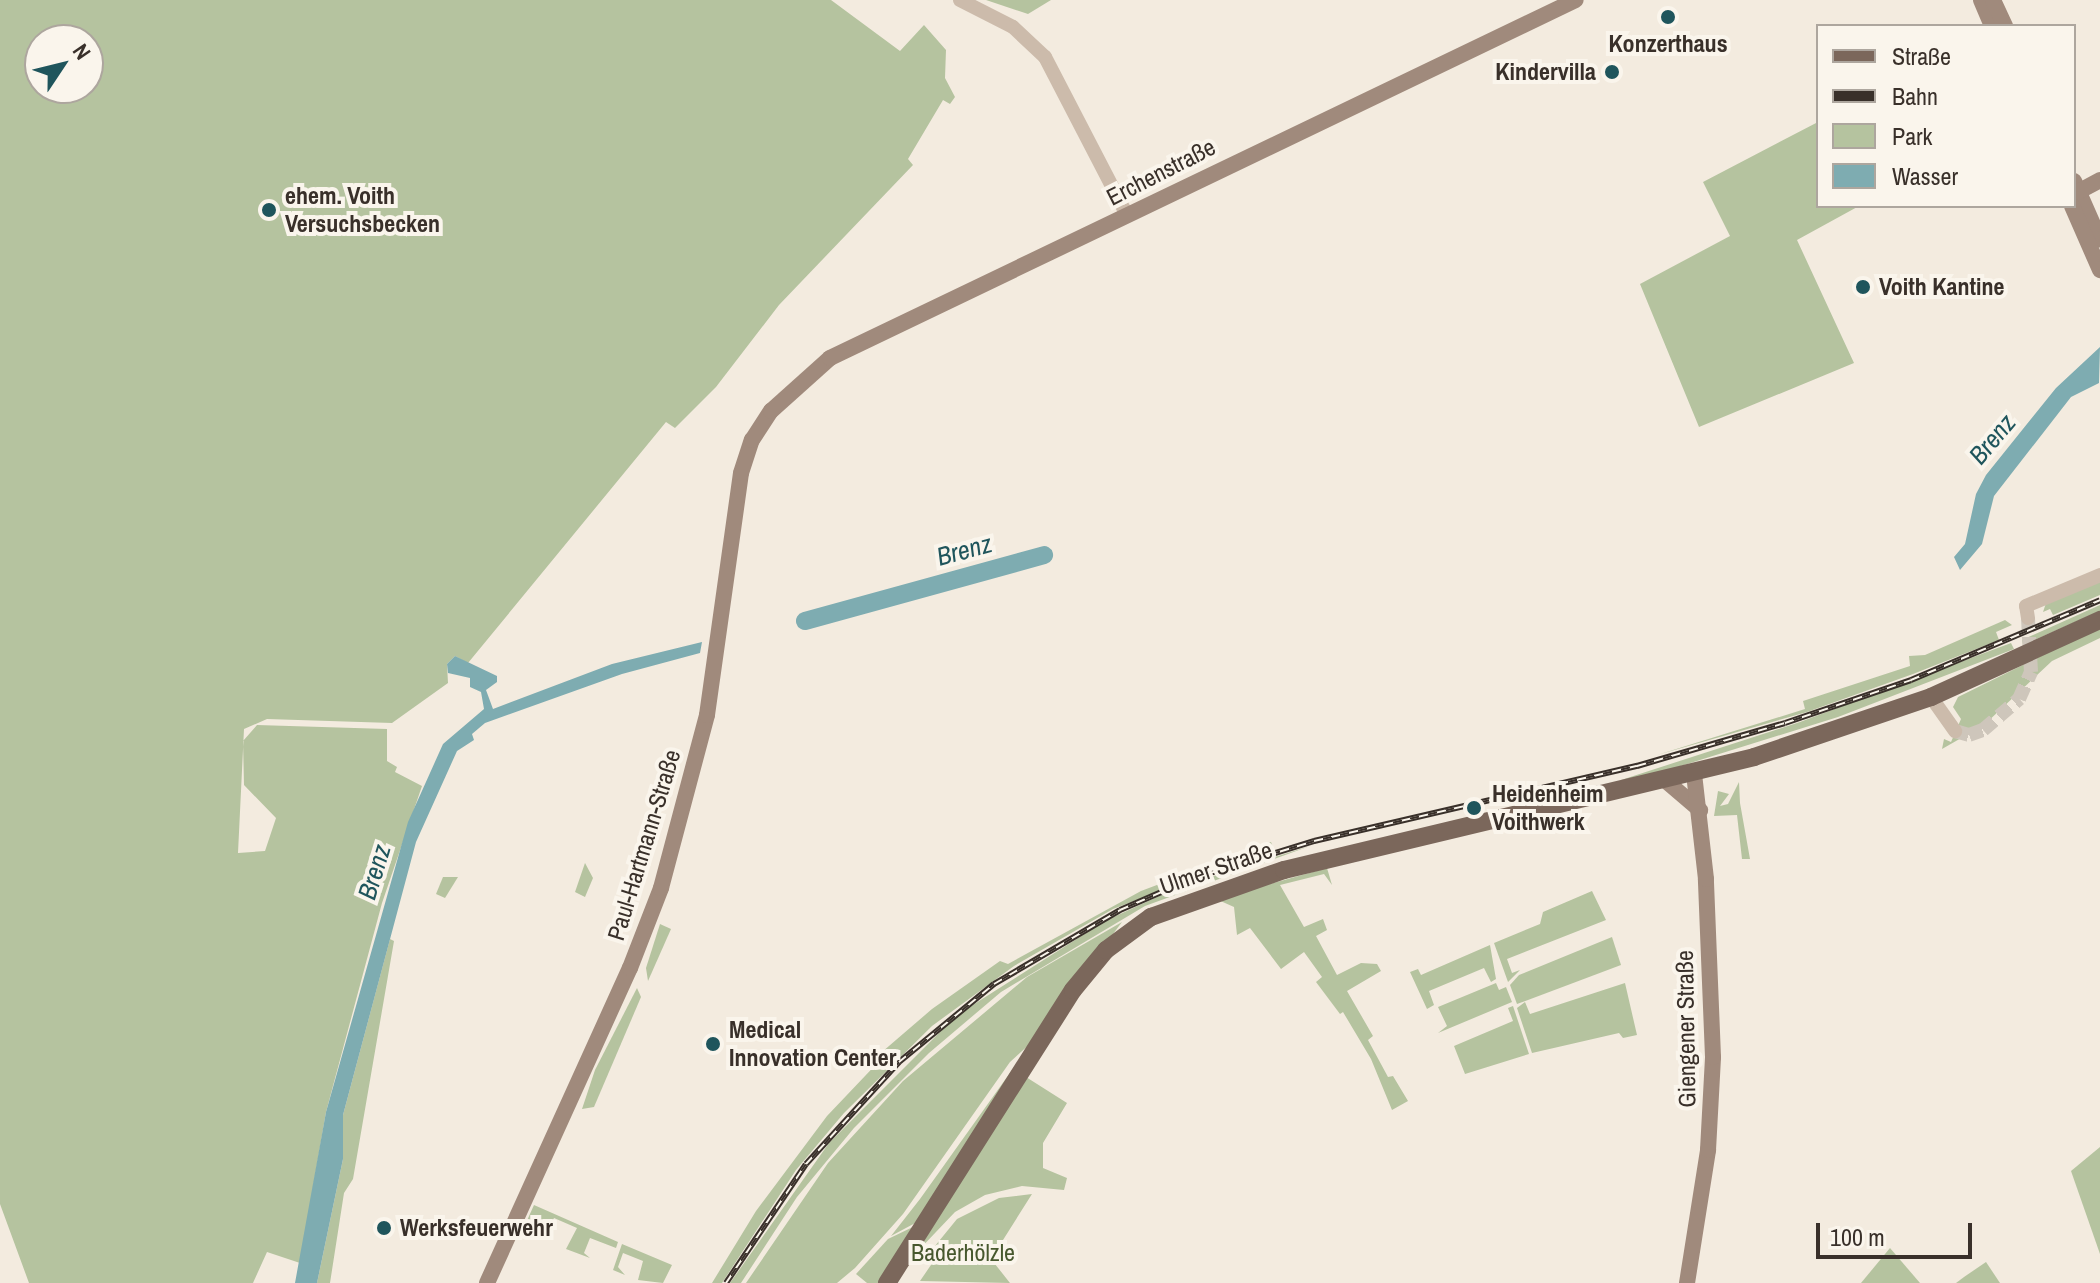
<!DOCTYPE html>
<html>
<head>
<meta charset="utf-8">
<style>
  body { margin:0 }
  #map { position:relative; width:2100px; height:1283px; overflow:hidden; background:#f3ebdf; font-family:"Archivo Narrow",sans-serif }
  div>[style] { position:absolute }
  .green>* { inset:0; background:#b5c39f }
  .water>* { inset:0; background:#7eacb1 }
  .river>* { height:18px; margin:-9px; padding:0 9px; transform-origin:9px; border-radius:9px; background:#7eacb1 }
  .tertiary-tunnel>* { height:14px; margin-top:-7px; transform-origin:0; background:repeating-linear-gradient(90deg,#cec6bb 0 14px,transparent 0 21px) }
  .tertiary>* { height:14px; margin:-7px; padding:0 7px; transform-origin:7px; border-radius:7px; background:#ccbbab }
  .secondary>* { height:16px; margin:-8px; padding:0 8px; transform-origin:8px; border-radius:8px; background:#a08a7c }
  .primary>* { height:18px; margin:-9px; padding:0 9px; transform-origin:9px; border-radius:9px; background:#7b675b }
  .rail>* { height:6px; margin-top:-3px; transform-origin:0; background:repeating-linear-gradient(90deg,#faf5ec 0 9px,#39302a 0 18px); box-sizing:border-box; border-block:2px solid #39302a }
  .dots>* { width:22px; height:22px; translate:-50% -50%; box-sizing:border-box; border:4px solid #faf5ec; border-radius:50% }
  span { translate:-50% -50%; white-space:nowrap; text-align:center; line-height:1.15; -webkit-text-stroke:8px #faf5ec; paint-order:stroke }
  .poi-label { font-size:24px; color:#39302a; font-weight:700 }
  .right { translate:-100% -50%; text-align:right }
  .left { translate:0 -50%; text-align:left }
  .street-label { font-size:24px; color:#39302a }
  .park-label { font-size:24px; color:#47582e }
  .water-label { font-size:26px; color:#1f555c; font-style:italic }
  .legend { position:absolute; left:1816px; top:24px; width:260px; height:184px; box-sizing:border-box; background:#faf5ec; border:2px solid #ada69e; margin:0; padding:10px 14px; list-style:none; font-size:24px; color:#39302a }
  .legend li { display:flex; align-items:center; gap:16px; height:40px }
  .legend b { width:40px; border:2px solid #ada69e }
  .north { position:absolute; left:24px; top:24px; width:80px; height:80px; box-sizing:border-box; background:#faf5ec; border:2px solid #ada69e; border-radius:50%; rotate:55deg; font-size:22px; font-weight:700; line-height:32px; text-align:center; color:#39302a }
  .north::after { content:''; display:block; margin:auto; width:28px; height:36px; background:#1f555c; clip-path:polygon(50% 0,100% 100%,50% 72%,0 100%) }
  .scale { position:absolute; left:1816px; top:1223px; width:156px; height:36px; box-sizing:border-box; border:4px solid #39302a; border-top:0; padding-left:10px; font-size:24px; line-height:28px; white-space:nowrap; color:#39302a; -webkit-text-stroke:6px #faf5ec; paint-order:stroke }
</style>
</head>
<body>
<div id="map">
  <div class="green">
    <div style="clip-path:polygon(evenodd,0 0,831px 0,900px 51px,924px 25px,946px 50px,945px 78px,955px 97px,950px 104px,943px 100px,908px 159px,913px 165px,779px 305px,716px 387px,675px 428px,666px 422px,468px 663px,455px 656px,447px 664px,448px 683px,392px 723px,267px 719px,244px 729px,238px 853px,265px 851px,276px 818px,244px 785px,243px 741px,257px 725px,387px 729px,387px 761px,397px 767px,395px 772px,422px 786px,382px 903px,326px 1112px,300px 1263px,267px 1252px,253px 1283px,29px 1283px,0 1204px,0 0,40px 40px,88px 40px,88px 88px,40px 88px,40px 40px)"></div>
    <div style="clip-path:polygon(986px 0,1051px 0,1028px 14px)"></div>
    <div style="clip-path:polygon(1818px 122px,1818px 206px,1859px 206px,1797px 240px,1854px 363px,1699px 427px,1640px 284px,1730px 236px,1703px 182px)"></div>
    <div style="clip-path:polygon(2100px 578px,2100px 595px,2053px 615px,2050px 609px,2043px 612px,2046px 603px)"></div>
    <div style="clip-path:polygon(2100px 605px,2100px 611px,2023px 645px,2022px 640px)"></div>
    <div style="clip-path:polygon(2005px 620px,2012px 625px,1996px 632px,1999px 640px,1913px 674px,1807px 712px,1657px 755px,1805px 709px,1803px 701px,1910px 666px,1909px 656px,1925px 655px)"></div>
    <div style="clip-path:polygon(2100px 627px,2100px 638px,2052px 661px,1984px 725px,1942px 749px,1944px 739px,1951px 742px,1961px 719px,1953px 707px,1958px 697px)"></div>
    <div style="clip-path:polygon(2011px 643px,2014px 649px,1838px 717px,1639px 779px,1621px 780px,1800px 722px)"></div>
    <div style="clip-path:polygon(1739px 782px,1740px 803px,1750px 859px,1742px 859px,1737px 815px,1714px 816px,1718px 791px,1729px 794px,1720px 806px,1728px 804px)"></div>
    <div style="clip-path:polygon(1271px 842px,1273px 847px,1113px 909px,1014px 966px,932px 1026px,844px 1113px,796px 1170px,722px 1283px,712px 1283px,756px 1211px,827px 1116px,884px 1056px,882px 1052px,932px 1009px,1000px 961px,1008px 964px,1141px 891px)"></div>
    <div style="clip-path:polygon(1310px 846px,1145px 906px,1001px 992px,929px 1053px,854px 1128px,797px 1197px,741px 1283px,730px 1283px,829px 1143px,957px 1015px,1105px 921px,1181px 886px)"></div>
    <div style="clip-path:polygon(585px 863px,593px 878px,585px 897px,575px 892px)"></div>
    <div style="clip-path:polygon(1327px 868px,1332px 885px,1324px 874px,1280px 885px,1304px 927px,1323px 919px,1327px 930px,1316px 936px,1337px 975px,1361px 963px,1377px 964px,1381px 971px,1347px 991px,1373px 1036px,1368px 1040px,1388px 1077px,1393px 1076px,1408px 1101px,1392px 1110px,1371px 1059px,1343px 1012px,1340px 1014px,1316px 982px,1322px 977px,1304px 952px,1281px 969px,1250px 928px,1237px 935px,1234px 907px,1216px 899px)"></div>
    <div style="clip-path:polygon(443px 877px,458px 877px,445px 898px,436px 894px)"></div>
    <div style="clip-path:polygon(1592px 891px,1606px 920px,1507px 959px,1512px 973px,1520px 970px,1508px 982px,1494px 943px,1540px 924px,1543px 912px)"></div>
    <div style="clip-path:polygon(1122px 922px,1032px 1042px,1010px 1062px,903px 1214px,855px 1268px,837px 1283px,746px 1283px,828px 1163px,903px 1081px,1027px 977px)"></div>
    <div style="clip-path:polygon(660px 924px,671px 929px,648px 981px,646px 968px)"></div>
    <div style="clip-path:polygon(1612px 937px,1621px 965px,1517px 1004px,1510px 985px,1519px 975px)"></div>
    <div style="clip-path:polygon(390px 939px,394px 941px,353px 1179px,344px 1193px,330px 1283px,317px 1283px,343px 1159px,343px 1115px)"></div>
    <div style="clip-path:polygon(1490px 945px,1496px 979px,1491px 982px,1484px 968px,1429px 991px,1434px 1005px,1427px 1009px,1410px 972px,1418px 969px,1421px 975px)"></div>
    <div style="clip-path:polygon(1496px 983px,1499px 990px,1506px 987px,1512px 1002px,1438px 1033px,1447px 1026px,1438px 1007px)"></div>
    <div style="clip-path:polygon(1625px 983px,1637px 1035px,1623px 1038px,1619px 1033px,1532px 1053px,1517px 1008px,1525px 1002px,1530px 1014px)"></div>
    <div style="clip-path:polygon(637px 988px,641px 997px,594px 1107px,582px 1109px,595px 1070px)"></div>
    <div style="clip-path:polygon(1513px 1006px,1529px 1054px,1465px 1074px,1454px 1046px,1513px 1021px,1508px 1008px)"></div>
    <div style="clip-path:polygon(1017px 1063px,919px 1221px,891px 1236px,920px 1199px)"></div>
    <div style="clip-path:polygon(1026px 1077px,1067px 1103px,1043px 1143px,1043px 1168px,1067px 1178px,1064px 1190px,1022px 1186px,985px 1195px,955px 1212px,916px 1253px)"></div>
    <div style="clip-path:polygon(2100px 1147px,2100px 1254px,2071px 1171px)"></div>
    <div style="clip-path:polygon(1032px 1194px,991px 1259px,1010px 1283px,920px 1281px,933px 1262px,926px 1257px,957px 1219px,999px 1198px)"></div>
    <div style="clip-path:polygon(534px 1205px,618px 1242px,616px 1248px,590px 1238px,584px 1253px,590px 1258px,566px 1249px,577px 1228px,554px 1218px,544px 1240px,528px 1233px,525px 1225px)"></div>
    <div style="clip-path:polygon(917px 1225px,878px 1283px,867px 1283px,856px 1274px,888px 1239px)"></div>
    <div style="clip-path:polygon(622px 1244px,672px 1265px,663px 1283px,638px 1280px,643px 1261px,623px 1253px,618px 1267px,625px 1275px,613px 1270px)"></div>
    <div style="clip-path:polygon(1890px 1248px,1920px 1283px,1861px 1283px)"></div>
    <div style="clip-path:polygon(1986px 1262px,2000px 1283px,1956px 1283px,1964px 1277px)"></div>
  </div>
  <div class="water">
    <div style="clip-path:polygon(2100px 347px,2099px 383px,2071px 397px,1994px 496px,1982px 544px,1960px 570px,1954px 557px,1965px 544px,1976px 494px,1986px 475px,2056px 388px)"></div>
    <div style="clip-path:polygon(702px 642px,700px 653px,622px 674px,485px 723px,472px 734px,474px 740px,457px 751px,416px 842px,343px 1115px,343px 1159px,317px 1283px,295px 1283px,326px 1112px,408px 822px,443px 744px,484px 709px,481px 692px,470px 687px,470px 678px,448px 673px,447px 664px,455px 656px,497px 676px,497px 682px,486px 690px,493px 709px,612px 664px)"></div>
  </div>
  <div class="river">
    <div style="left:805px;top:621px;width:248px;rotate:-15.4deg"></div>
  </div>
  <div class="tertiary-tunnel">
    <div style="left:1955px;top:731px;width:15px;rotate:16deg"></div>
    <div style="left:1969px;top:735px;width:15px;rotate:-20deg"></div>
    <div style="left:1983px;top:730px;width:48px;rotate:-40.7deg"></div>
    <div style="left:2019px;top:699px;width:30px;rotate:-66deg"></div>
    <div style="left:2031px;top:672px;width:54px;rotate:-93.2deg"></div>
  </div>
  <div class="tertiary">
    <div style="left:960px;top:0;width:59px;rotate:27deg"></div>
    <div style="left:1013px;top:27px;width:44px;rotate:43.2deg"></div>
    <div style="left:1045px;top:57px;width:178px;rotate:62.6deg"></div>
    <div style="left:2028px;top:618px;width:12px;rotate:-99deg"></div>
    <div style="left:2026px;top:606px;width:80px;rotate:-22.7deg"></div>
    <div style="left:1931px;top:697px;width:42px;rotate:54.8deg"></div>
  </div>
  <div class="secondary">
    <div style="left:1981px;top:0;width:28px;rotate:67deg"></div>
    <div style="left:1993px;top:0;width:29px;rotate:65deg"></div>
    <div style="left:2074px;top:181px;width:64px;rotate:66.2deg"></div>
    <div style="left:2074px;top:194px;width:30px;rotate:-28deg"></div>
    <div style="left:2072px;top:206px;width:70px;rotate:66.4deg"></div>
    <div style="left:1666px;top:781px;width:45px;rotate:40.5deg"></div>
    <div style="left:487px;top:1283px;width:346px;rotate:-65.6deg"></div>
    <div style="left:630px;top:968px;width:86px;rotate:-68.8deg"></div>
    <div style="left:661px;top:888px;width:179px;rotate:-75.1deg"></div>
    <div style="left:707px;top:715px;width:244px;rotate:-82deg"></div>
    <div style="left:741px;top:473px;width:35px;rotate:-72deg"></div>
    <div style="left:752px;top:440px;width:35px;rotate:-57deg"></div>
    <div style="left:771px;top:411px;width:79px;rotate:-41.9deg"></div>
    <div style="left:830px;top:358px;width:827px;rotate:-25.64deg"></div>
    <div style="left:1687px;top:1283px;width:135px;rotate:-81deg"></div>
    <div style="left:1708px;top:1150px;width:93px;rotate:-86.9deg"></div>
    <div style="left:1713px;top:1057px;width:178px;rotate:-92.3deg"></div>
    <div style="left:1706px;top:879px;width:106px;rotate:-96.5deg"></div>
  </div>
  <div class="primary">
    <div style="left:887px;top:1283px;width:347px;rotate:-57.6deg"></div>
    <div style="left:1073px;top:990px;width:52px;rotate:-50.5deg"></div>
    <div style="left:1106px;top:950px;width:56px;rotate:-36.3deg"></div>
    <div style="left:1151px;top:917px;width:141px;rotate:-19.5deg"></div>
    <div style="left:1284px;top:870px;width:483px;rotate:-13.5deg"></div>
    <div style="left:1754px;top:757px;width:187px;rotate:-18.7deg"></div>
    <div style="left:1931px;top:697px;width:186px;rotate:-24.5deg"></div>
  </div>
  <div class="rail">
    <div style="left:726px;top:1283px;width:143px;rotate:-56.1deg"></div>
    <div style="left:806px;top:1164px;width:138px;rotate:-47.6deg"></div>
    <div style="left:899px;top:1062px;width:123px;rotate:-39.4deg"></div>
    <div style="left:994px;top:984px;width:146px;rotate:-30.4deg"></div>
    <div style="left:1120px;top:910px;width:81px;rotate:-23.4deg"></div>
    <div style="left:1194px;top:878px;width:126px;rotate:-17.1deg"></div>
    <div style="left:1314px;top:841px;width:332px;rotate:-13.1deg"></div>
    <div style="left:1637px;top:766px;width:154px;rotate:-16.2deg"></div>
    <div style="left:1785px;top:723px;width:133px;rotate:-18.8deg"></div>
    <div style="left:1911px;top:680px;width:205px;rotate:-22.9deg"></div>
  </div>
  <div class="dots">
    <div style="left:1668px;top:17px;background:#1f555c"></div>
    <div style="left:1612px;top:72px;background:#1f555c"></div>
    <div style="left:269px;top:210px;background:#1f555c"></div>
    <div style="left:1863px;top:287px;background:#1f555c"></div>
    <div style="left:1474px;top:808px;background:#1f555c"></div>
    <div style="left:713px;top:1044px;background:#1f555c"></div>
    <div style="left:384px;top:1228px;background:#1f555c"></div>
  </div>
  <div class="poi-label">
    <span style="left:1668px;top:44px">Konzerthaus</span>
    <span class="right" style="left:1596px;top:72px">Kindervilla</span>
    <span class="left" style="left:285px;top:210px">ehem. Voith<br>Versuchsbecken</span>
    <span class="left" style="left:1879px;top:287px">Voith Kantine</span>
    <span class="left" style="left:1492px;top:808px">Heidenheim<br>Voithwerk</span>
    <span class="left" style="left:729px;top:1044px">Medical<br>Innovation Center</span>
    <span class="left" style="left:400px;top:1228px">Werksfeuerwehr</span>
  </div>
  <div class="street-label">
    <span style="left:1161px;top:172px;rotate:-27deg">Erchenstraße</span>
    <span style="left:644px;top:845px;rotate:-73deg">Paul-Hartmann-Straße</span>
    <span style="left:1216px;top:868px;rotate:-19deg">Ulmer Straße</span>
    <span style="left:1686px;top:1029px;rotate:-91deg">Giengener Straße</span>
  </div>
  <div class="park-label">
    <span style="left:963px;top:1253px">Baderhölzle</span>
  </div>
  <div class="water-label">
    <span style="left:1992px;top:439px;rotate:-50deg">Brenz</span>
    <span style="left:964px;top:550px;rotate:-15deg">Brenz</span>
    <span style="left:374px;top:872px;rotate:-73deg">Brenz</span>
  </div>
  <ul class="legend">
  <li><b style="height:10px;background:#7b675b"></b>Straße</li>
  <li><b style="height:10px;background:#39302a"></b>Bahn</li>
  <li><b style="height:22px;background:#b5c39f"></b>Park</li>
  <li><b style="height:22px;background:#7eacb1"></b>Wasser</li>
  </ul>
  <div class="north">N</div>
  <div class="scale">100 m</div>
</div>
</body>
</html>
